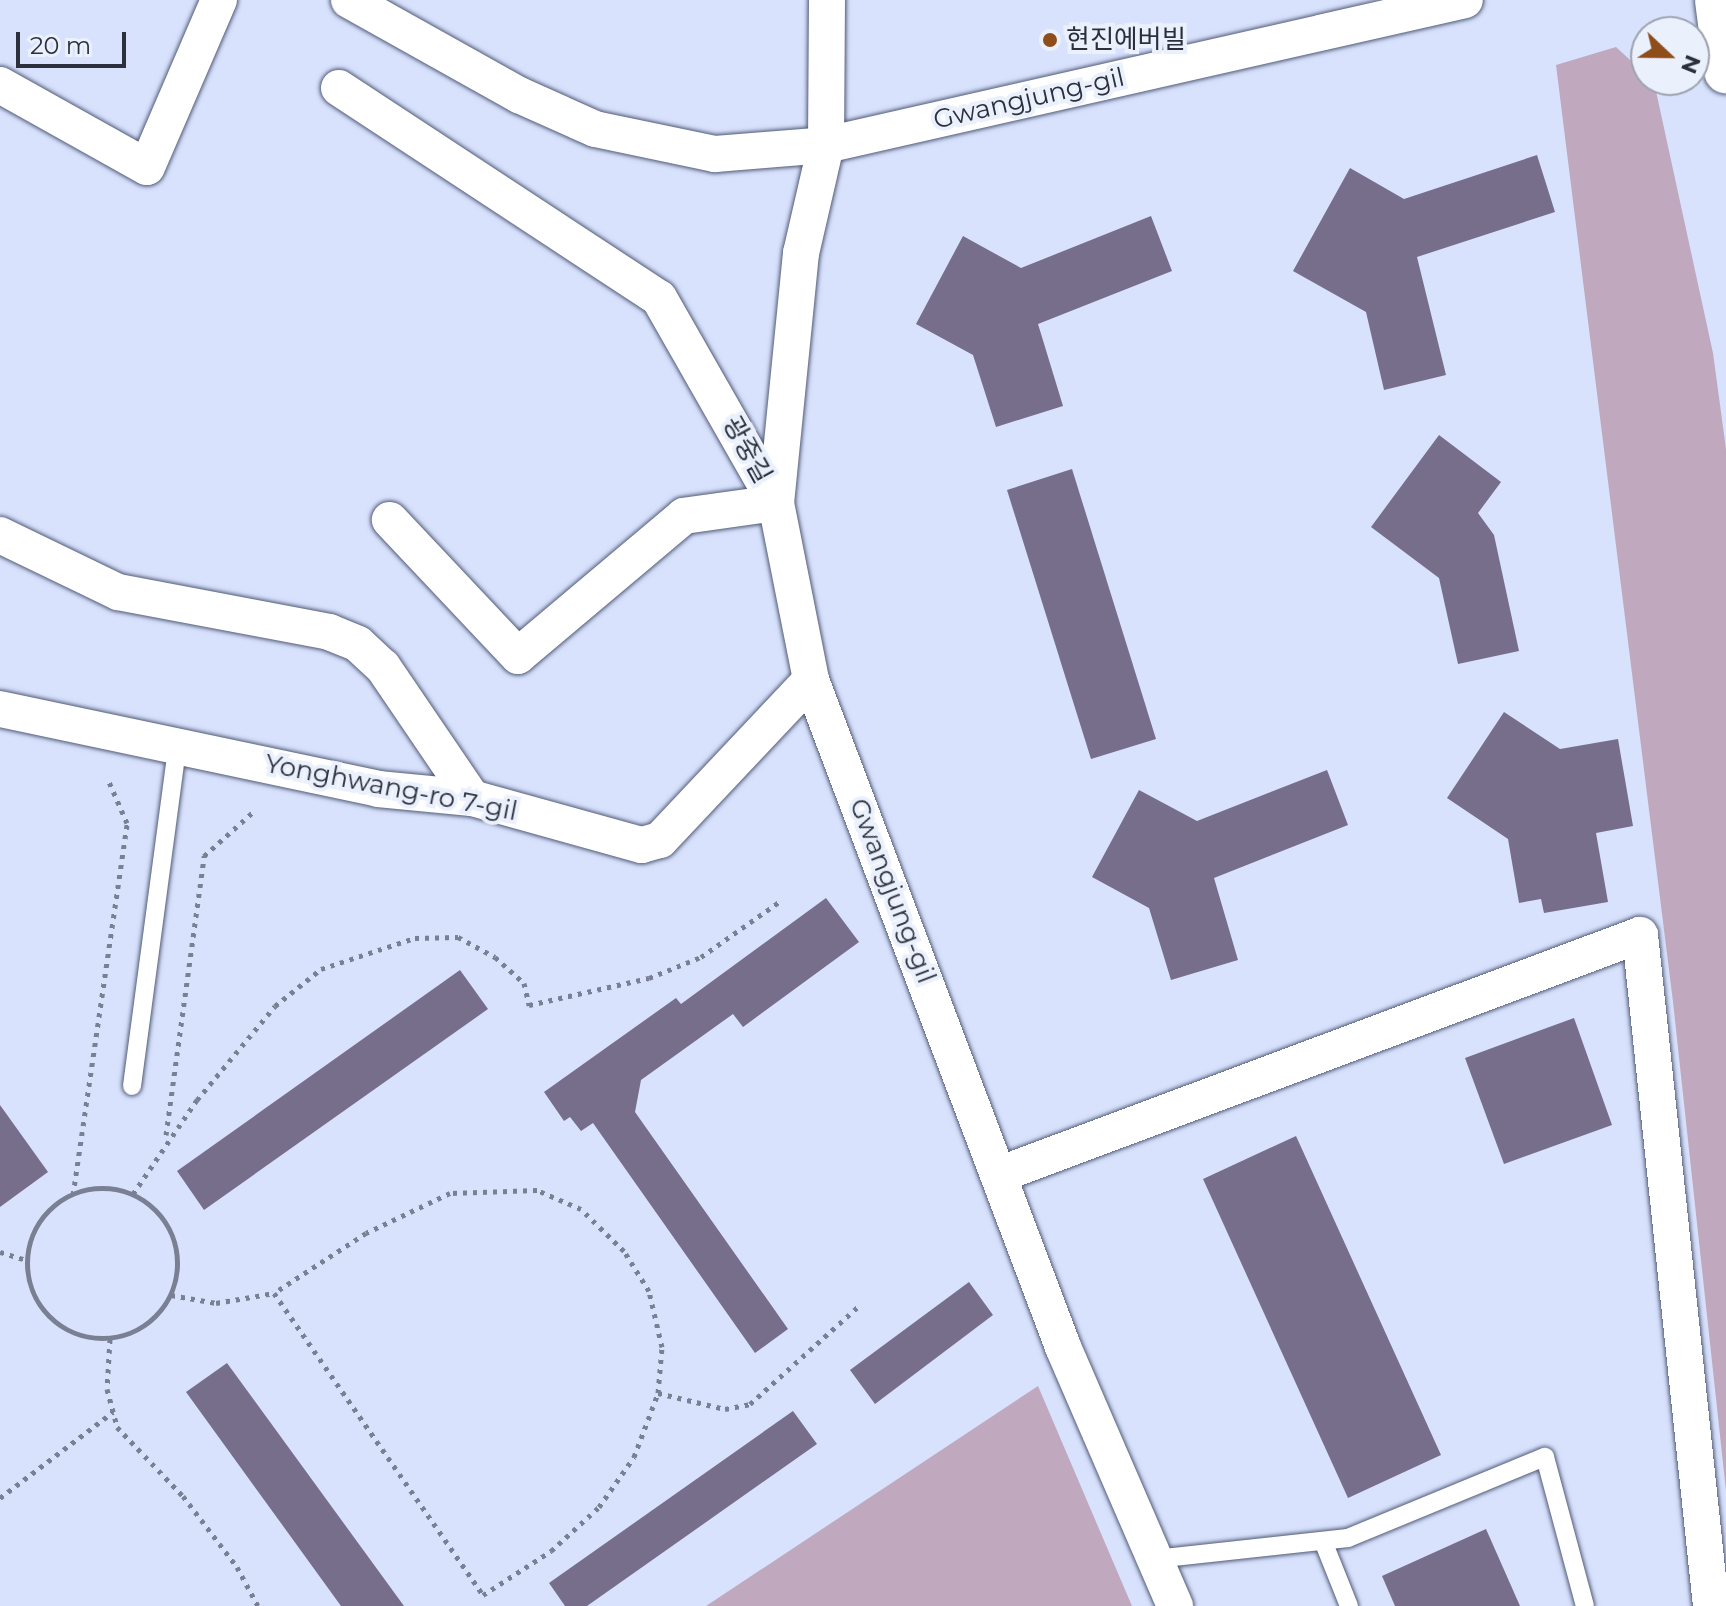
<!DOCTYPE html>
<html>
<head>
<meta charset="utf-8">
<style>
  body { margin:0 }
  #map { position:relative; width:1726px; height:1606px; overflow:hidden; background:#d8e2fd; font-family:Montserrat,"Noto Sans KR",sans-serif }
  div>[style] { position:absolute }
  .green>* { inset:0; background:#c0a9bf }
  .building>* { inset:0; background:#766e8a }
  .path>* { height:5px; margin-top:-2.5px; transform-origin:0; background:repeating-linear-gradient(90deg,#798093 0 4px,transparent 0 10px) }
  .path>.ring { margin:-2.5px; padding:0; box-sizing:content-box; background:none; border:5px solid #798093; border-radius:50% }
  .roads { filter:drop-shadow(0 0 2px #515b78) drop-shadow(0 0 2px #515b78) }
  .service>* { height:18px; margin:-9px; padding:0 9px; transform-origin:9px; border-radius:9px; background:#fff }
  .minor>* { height:36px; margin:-18px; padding:0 18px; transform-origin:18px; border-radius:18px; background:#fff }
  .tertiary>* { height:44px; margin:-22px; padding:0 22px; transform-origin:22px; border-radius:22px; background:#fff }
  .dots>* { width:22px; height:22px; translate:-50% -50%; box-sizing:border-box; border:4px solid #ebf0fd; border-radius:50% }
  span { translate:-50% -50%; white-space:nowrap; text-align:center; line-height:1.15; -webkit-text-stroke:8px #ebf0fd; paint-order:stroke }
  .poi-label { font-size:26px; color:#2b303c }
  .left { translate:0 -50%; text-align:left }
  .street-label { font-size:26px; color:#2b303c }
  .north { position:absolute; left:1630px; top:16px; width:80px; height:80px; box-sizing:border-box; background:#ebf0fd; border:2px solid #9ea3b0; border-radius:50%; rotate:112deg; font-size:22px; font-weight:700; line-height:32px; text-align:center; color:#2b303c }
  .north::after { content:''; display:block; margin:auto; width:28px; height:36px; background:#8e4d19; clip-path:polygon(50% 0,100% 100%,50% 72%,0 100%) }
  .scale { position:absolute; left:16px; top:32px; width:110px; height:36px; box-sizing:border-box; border:4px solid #2b303c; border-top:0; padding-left:10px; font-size:24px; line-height:28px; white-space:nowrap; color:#2b303c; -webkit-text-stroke:6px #ebf0fd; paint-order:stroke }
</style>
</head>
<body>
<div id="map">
  <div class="green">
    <div style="clip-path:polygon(1616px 47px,1654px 82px,1713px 353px,1726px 449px,1726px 1491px,1673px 1002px,1556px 65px)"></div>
    <div style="clip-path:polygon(1038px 1386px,1132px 1606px,706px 1606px)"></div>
  </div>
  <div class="building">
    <div style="clip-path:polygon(1537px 155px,1555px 212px,1417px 257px,1446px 375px,1384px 390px,1366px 312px,1293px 271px,1350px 168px,1404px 199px)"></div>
    <div style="clip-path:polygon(1151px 216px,1172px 271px,1038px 324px,1063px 406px,996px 427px,973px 355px,916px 324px,963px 236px,1021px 268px)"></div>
    <div style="clip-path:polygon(1439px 435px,1501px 482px,1478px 513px,1494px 535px,1519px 651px,1458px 664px,1439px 578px,1371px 527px)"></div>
    <div style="clip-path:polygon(1072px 469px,1156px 739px,1091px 759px,1007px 490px)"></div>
    <div style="clip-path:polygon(1504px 712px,1560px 749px,1618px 739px,1633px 826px,1596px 833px,1608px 902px,1544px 913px,1541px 899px,1519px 903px,1508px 839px,1447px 798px)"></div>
    <div style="clip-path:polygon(1327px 770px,1348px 825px,1214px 878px,1238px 960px,1171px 980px,1149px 908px,1092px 877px,1139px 790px,1197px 821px)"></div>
    <div style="clip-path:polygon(826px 898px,859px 942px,743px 1027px,733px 1014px,641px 1080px,635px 1112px,788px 1329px,755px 1353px,593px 1123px,581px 1131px,570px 1117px,564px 1121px,544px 1092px,676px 998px,681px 1004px)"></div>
    <div style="clip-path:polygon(460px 970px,488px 1009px,204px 1210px,177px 1171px)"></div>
    <div style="clip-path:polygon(1574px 1018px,1612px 1125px,1504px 1164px,1465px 1058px)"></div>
    <div style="clip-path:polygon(0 1105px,48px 1172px,0 1207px)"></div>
    <div style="clip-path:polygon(1296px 1136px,1441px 1455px,1348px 1498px,1203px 1179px)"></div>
    <div style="clip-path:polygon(969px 1282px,993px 1315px,875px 1404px,850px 1370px)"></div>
    <div style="clip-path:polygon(227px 1363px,404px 1606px,341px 1606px,186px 1392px)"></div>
    <div style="clip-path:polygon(793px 1411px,817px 1444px,587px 1606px,565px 1606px,549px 1583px)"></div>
    <div style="clip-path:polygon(1486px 1529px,1520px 1606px,1395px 1606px,1382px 1576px)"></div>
  </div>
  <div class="path">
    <div style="left:166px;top:1135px;width:282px;rotate:-82.2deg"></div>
    <div style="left:204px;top:856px;width:66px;rotate:-41.9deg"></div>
    <div class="ring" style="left:27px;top:1188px;width:145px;height:145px"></div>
    <div style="left:133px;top:1194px;width:114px;rotate:-55.8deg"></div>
    <div style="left:197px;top:1100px;width:122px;rotate:-50.3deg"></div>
    <div style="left:275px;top:1006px;width:59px;rotate:-38.8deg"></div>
    <div style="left:321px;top:969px;width:99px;rotate:-18.3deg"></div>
    <div style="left:415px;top:938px;width:43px;rotate:-1.3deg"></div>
    <div style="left:458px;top:937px;width:42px;rotate:28.4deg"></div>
    <div style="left:495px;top:957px;width:39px;rotate:42deg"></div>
    <div style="left:524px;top:983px;width:23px;rotate:77deg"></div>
    <div style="left:529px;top:1005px;width:123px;rotate:-12.7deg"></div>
    <div style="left:649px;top:978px;width:56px;rotate:-22deg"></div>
    <div style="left:701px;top:957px;width:95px;rotate:-35.2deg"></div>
    <div style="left:73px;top:1195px;width:376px;rotate:-81.7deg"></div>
    <div style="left:127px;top:823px;width:50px;rotate:-113.5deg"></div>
    <div style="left:0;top:1252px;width:28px;rotate:17deg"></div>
    <div style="left:171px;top:1295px;width:46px;rotate:10.1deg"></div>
    <div style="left:216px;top:1303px;width:59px;rotate:-9.8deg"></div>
    <div style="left:274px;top:1293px;width:367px;rotate:55.3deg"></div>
    <div style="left:483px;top:1595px;width:81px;rotate:-32.9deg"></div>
    <div style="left:551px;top:1551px;width:65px;rotate:-42.5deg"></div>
    <div style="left:599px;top:1507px;width:61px;rotate:-55deg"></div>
    <div style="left:634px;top:1457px;width:68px;rotate:-69.4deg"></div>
    <div style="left:658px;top:1393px;width:46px;rotate:-85deg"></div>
    <div style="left:662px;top:1347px;width:57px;rotate:-103.1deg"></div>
    <div style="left:649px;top:1291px;width:47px;rotate:-122deg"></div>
    <div style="left:624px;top:1251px;width:60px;rotate:-135.7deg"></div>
    <div style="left:581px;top:1209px;width:48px;rotate:-156.6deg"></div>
    <div style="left:537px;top:1190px;width:87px;rotate:178deg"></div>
    <div style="left:450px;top:1193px;width:93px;rotate:154.5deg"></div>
    <div style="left:366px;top:1233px;width:110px;rotate:146.9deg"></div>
    <div style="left:110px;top:1339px;width:50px;rotate:93.4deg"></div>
    <div style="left:107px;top:1389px;width:39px;rotate:75deg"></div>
    <div style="left:117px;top:1427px;width:95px;rotate:46.3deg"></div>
    <div style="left:183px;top:1496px;width:89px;rotate:52.7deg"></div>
    <div style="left:237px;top:1567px;width:44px;rotate:61.7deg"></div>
    <div style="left:658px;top:1393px;width:69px;rotate:13.4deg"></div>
    <div style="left:725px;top:1409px;width:25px;rotate:-11deg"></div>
    <div style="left:750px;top:1404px;width:147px;rotate:-42deg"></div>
    <div style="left:0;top:1498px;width:142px;rotate:-37.3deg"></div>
  </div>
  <div class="roads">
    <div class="service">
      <div style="left:132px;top:1086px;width:342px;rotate:-82.4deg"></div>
      <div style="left:1323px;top:1541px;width:70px;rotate:68.2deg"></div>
      <div style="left:1155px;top:1559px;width:194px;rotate:-6.2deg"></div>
      <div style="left:1348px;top:1538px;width:213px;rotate:-22.4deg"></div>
      <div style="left:1545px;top:1457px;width:154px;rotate:75deg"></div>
    </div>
    <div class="minor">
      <div style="left:349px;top:0;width:195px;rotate:29.2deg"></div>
      <div style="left:519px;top:95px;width:83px;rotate:24.1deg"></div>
      <div style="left:595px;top:129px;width:123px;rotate:11.8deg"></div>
      <div style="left:715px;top:154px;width:111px;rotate:-4.6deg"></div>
      <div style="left:826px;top:145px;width:655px;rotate:-12.78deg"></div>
      <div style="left:827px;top:0;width:145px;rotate:90.4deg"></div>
      <div style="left:826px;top:145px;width:111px;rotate:103deg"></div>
      <div style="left:801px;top:253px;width:251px;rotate:95.7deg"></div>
      <div style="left:776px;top:503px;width:180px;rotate:78.8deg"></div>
      <div style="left:811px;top:680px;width:713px;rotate:69.3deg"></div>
      <div style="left:1063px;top:1347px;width:282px;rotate:66.6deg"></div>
      <div style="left:0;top:85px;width:168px;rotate:29.2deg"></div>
      <div style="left:147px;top:167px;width:182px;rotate:-66.7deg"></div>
      <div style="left:339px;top:88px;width:383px;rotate:33.3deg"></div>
      <div style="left:659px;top:298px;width:236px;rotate:60.3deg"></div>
      <div style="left:776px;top:503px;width:93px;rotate:172deg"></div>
      <div style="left:684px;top:516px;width:217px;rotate:139.9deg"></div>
      <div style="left:518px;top:656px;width:187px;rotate:-133.3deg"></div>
      <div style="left:0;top:535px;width:131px;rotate:25.8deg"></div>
      <div style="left:118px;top:592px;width:215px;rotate:10.7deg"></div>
      <div style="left:329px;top:632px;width:31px;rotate:22deg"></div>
      <div style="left:358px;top:644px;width:34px;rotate:43deg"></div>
      <div style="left:383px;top:667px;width:158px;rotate:55.8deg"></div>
      <div style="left:0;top:709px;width:386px;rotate:11.9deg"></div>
      <div style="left:378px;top:789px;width:94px;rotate:5.5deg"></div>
      <div style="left:472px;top:798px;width:176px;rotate:15.5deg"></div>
      <div style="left:642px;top:845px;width:19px;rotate:-16deg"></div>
      <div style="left:660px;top:840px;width:220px;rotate:-46.7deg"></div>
      <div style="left:1001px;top:1174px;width:682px;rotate:-20.51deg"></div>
      <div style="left:1640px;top:935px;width:675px;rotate:83.96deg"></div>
    </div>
    <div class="tertiary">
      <div style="left:1717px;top:0;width:72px;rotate:82.8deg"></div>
    </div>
  </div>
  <div class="dots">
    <div style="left:1050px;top:40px;background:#8e4d19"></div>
  </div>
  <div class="poi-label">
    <span class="left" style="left:1066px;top:40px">현진에버빌</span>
  </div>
  <div class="street-label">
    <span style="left:1029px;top:99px;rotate:-13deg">Gwangjung-gil</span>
    <span style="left:747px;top:450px;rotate:61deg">광중길</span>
    <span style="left:391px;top:788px;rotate:11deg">Yonghwang-ro 7-gil</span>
    <span style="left:892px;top:891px;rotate:69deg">Gwangjung-gil</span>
  </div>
  <div class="north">N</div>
  <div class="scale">20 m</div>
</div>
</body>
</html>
